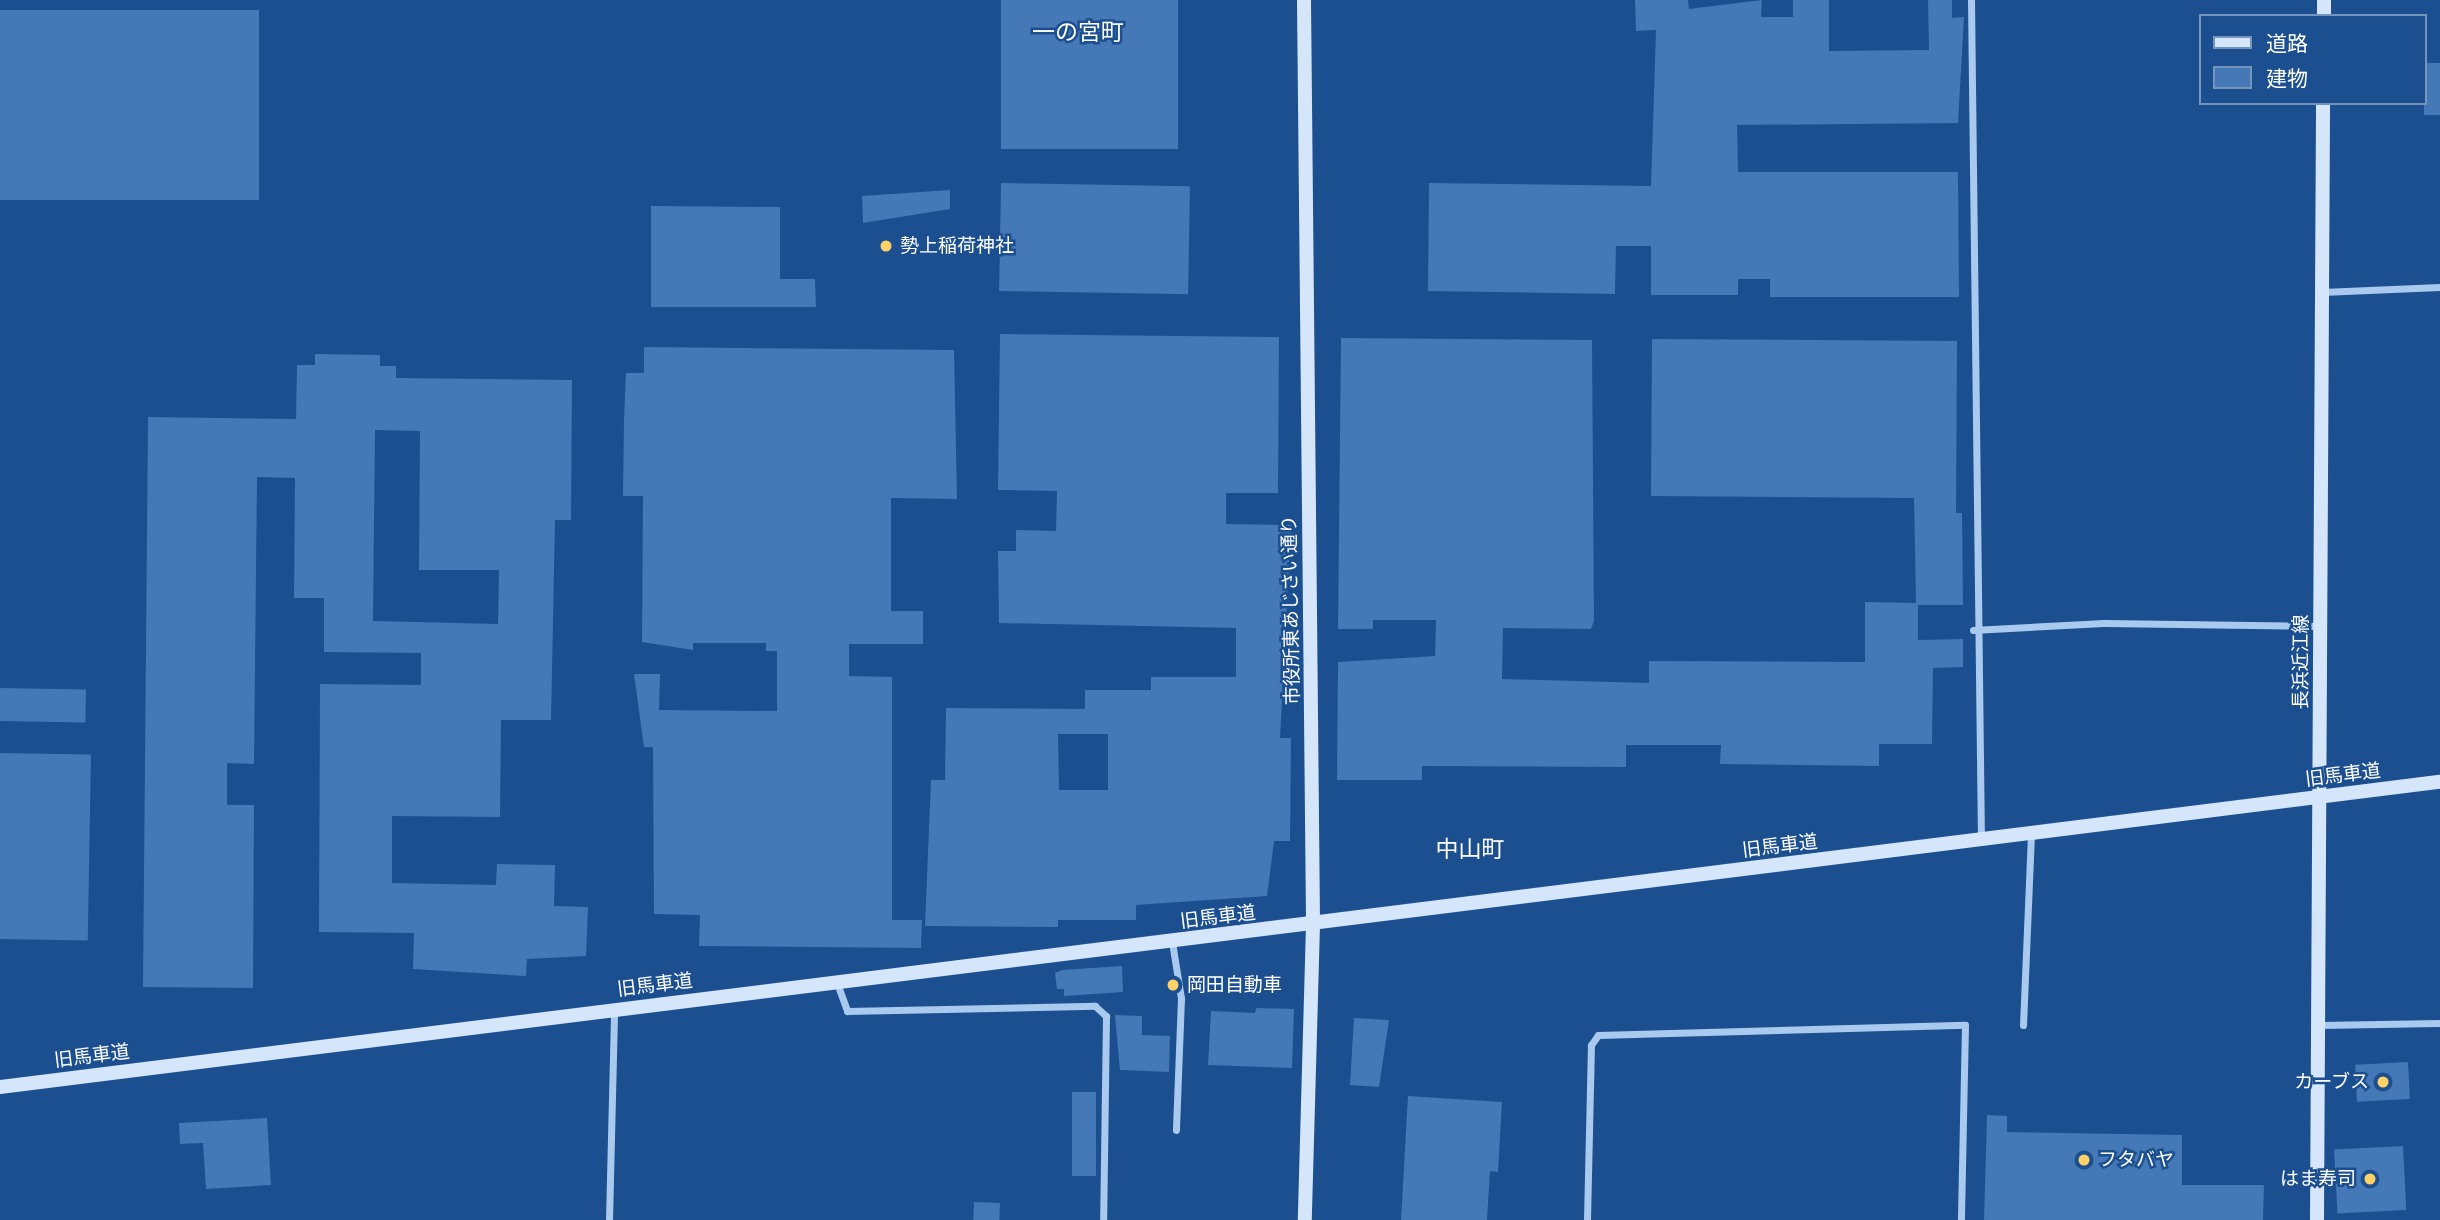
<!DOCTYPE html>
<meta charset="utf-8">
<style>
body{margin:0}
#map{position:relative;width:2440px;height:1220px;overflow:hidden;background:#1b4f8f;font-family:"DM Sans","Noto Sans JP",sans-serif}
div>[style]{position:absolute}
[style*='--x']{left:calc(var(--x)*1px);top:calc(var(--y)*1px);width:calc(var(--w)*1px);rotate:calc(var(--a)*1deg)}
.building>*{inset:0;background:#4478b7;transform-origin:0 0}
.street>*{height:7px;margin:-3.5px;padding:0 3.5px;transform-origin:3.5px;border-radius:3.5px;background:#a9c9ee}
.secondary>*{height:14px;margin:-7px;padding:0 7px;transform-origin:7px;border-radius:7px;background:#d6e6fa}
.dots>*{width:19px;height:19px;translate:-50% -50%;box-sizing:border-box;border:4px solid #1b4f8f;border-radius:50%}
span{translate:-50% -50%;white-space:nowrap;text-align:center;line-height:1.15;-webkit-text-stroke:5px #1b4f8f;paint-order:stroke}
.poi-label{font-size:19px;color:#fff}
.left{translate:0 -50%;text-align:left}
.right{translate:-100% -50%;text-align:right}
.street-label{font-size:19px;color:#fff}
.quarter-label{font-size:23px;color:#fff}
.legend{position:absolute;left:2199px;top:14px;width:228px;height:91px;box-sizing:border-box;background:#1b4f8f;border:2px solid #7695bc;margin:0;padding:9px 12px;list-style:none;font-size:21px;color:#fff}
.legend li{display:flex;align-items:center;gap:14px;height:35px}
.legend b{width:35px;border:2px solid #7695bc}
</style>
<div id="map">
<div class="building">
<i style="left:1001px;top:0;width:177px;height:149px"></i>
<i style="clip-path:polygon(1635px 0,1688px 0,1689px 9px,1762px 0,1761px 17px,1793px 17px,1793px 0,1829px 0,1829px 51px,1929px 50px,1928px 0,1952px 0,1952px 18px,1964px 17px,1958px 123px,1737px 125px,1738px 172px,1958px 172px,1959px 297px,1770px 297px,1770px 279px,1738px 279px,1738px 295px,1651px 295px,1651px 246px,1616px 246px,1615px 294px,1428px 291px,1429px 183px,1651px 186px,1656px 30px,1636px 31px)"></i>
<i style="left:0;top:10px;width:259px;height:190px"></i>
<i style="left:2424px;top:63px;width:16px;height:52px"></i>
<i style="left:1001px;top:183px;width:189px;height:108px;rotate:1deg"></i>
<i style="clip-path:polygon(950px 190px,950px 209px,863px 223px,862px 196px)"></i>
<i style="clip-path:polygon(651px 206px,780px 207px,780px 279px,815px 279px,816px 307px,651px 307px)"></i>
<i style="clip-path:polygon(evenodd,1000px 334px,1279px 337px,1278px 493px,1226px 493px,1226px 524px,1291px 525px,1280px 738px,1291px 738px,1290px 841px,1274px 841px,1267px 896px,1136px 905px,1136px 920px,1058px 920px,1058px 927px,925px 926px,931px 780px,945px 780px,946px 708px,1085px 709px,1085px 690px,1151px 690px,1151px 677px,1236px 677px,1236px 628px,999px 623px,998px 551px,1016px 551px,1016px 530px,1056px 531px,1057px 491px,998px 490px,1000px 334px,1058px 734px,1108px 734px,1108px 790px,1059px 790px,1058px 734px)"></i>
<i style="clip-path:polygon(1341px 338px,1592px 340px,1594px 621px,1591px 629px,1503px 628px,1502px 679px,1649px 683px,1649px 661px,1865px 662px,1865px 602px,1916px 603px,1914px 498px,1651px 496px,1652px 339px,1957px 341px,1956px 513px,1962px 513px,1963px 605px,1918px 605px,1918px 640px,1963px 639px,1963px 667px,1933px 668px,1932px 744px,1879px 744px,1879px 766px,1720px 764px,1721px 745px,1626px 745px,1626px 767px,1422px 766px,1422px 780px,1337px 780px,1338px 662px,1435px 656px,1436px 620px,1373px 620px,1373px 629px,1338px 629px)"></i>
<i style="clip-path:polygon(644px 347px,954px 350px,957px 499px,891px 498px,891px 611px,923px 611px,923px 644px,849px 644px,849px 676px,892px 677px,892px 920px,922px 920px,921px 948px,699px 946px,700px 915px,654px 914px,653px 747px,644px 747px,634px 674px,660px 674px,659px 710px,777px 711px,777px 651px,766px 651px,766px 643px,693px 643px,693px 650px,642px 642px,643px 496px,623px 496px,624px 420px,626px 373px,644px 373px)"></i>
<i style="clip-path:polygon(evenodd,315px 354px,380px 355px,380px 366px,396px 366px,396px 378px,572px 380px,571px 520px,555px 520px,551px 720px,501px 720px,500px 817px,392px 816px,392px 883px,496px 885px,497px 864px,555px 865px,554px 906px,588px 907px,586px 956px,527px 959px,526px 976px,413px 969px,414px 933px,319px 932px,320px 684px,421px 685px,421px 653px,324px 652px,324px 598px,294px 598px,295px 478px,257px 477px,254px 764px,227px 763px,227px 805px,254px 805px,253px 988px,143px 987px,148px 417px,296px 419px,297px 365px,315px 365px,315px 354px,375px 430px,420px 431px,419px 570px,499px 570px,498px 624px,373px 621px,375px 430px)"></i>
<i style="left:0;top:688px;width:86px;height:33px;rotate:1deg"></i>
<i style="left:0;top:753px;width:91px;height:186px;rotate:1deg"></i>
<i style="clip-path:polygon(1122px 966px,1123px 992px,1064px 996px,1064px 989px,1057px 989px,1055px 973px,1062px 970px)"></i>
<i style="clip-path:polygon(1256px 1008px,1294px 1009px,1292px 1068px,1208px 1065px,1211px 1011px,1255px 1013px)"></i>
<i style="clip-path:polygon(1115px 1015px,1142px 1016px,1142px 1035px,1170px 1036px,1169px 1072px,1120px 1070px)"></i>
<i style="clip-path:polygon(1354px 1018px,1389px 1020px,1379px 1087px,1350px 1085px)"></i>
<i style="left:2408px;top:1062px;width:37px;height:53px;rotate:87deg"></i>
<i style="left:1072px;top:1092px;width:24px;height:84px"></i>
<i style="clip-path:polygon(1408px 1096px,1502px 1102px,1498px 1172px,1490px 1171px,1487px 1220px,1401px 1220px)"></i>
<i style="clip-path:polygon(1987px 1115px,2007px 1116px,2007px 1132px,2182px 1135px,2182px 1185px,2264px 1185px,2263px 1220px,1984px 1220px)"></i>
<i style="clip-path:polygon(267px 1118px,271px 1185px,206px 1189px,203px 1143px,180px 1144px,179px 1123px)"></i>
<i style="left:2403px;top:1146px;width:64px;height:69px;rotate:87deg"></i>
<i style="left:974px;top:1202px;width:26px;height:18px;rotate:2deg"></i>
</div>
<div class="street">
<i style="--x:1971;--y:0;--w:839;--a:89.32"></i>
<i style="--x:2322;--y:292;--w:118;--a:-2.4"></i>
<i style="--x:1973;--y:630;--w:131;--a:-3.1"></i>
<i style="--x:2104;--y:623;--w:217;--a:0.8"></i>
<i style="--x:1172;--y:942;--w:57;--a:80.9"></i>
<i style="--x:1181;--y:998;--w:132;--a:92.2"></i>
<i style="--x:837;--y:983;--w:30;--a:70"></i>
<i style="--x:847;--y:1011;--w:248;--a:-1.2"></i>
<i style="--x:1095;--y:1006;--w:15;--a:42"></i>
<i style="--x:1106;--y:1016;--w:204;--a:90.8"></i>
<i style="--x:2023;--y:1025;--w:190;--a:-87.6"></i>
<i style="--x:2319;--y:1025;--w:121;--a:-0.9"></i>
<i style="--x:609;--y:1220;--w:209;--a:-88.6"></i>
<i style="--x:1587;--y:1220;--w:175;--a:-88.7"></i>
<i style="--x:1591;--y:1045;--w:12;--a:-55"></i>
<i style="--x:1598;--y:1035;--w:367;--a:-1.6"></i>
<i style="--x:1965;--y:1025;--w:195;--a:91.2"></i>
</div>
<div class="secondary">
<i style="--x:1304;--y:0;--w:925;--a:89.44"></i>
<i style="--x:1313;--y:925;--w:295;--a:91.6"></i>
<i style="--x:2324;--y:16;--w:16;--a:-90"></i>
<i style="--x:0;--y:1087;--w:2459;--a:-7.13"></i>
<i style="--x:2317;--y:1220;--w:1117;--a:-89.69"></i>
</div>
<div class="dots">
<i style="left:886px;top:246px;background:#ffd166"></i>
<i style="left:1173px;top:985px;background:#ffd166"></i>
<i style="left:2383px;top:1082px;background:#ffd166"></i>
<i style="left:2084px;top:1160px;background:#ffd166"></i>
<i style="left:2370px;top:1179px;background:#ffd166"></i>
</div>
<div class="poi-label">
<span class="left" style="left:900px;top:246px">勢上稲荷神社</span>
<span class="left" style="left:1187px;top:985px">岡田自動車</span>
<span class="right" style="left:2369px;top:1082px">カーブス</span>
<span class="left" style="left:2098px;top:1160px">フタバヤ</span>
<span class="right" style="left:2356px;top:1179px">はま寿司</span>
</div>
<div class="street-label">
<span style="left:1291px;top:610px;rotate:-91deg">市役所東あじさい通り</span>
<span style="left:2301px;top:662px;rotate:-90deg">長浜近江線</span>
<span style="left:2343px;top:775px;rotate:-7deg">旧馬車道</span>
<span style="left:1780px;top:846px;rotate:-7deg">旧馬車道</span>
<span style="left:1218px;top:917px;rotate:-7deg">旧馬車道</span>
<span style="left:655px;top:985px;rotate:-7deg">旧馬車道</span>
<span style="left:92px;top:1056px;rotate:-7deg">旧馬車道</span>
</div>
<div class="quarter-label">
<span style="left:1078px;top:32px">一の宮町</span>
<span style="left:1470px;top:849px">中山町</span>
</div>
<ul class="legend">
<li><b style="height:9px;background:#d6e6fa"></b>道路</li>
<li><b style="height:19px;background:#4478b7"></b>建物</li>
</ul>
</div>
